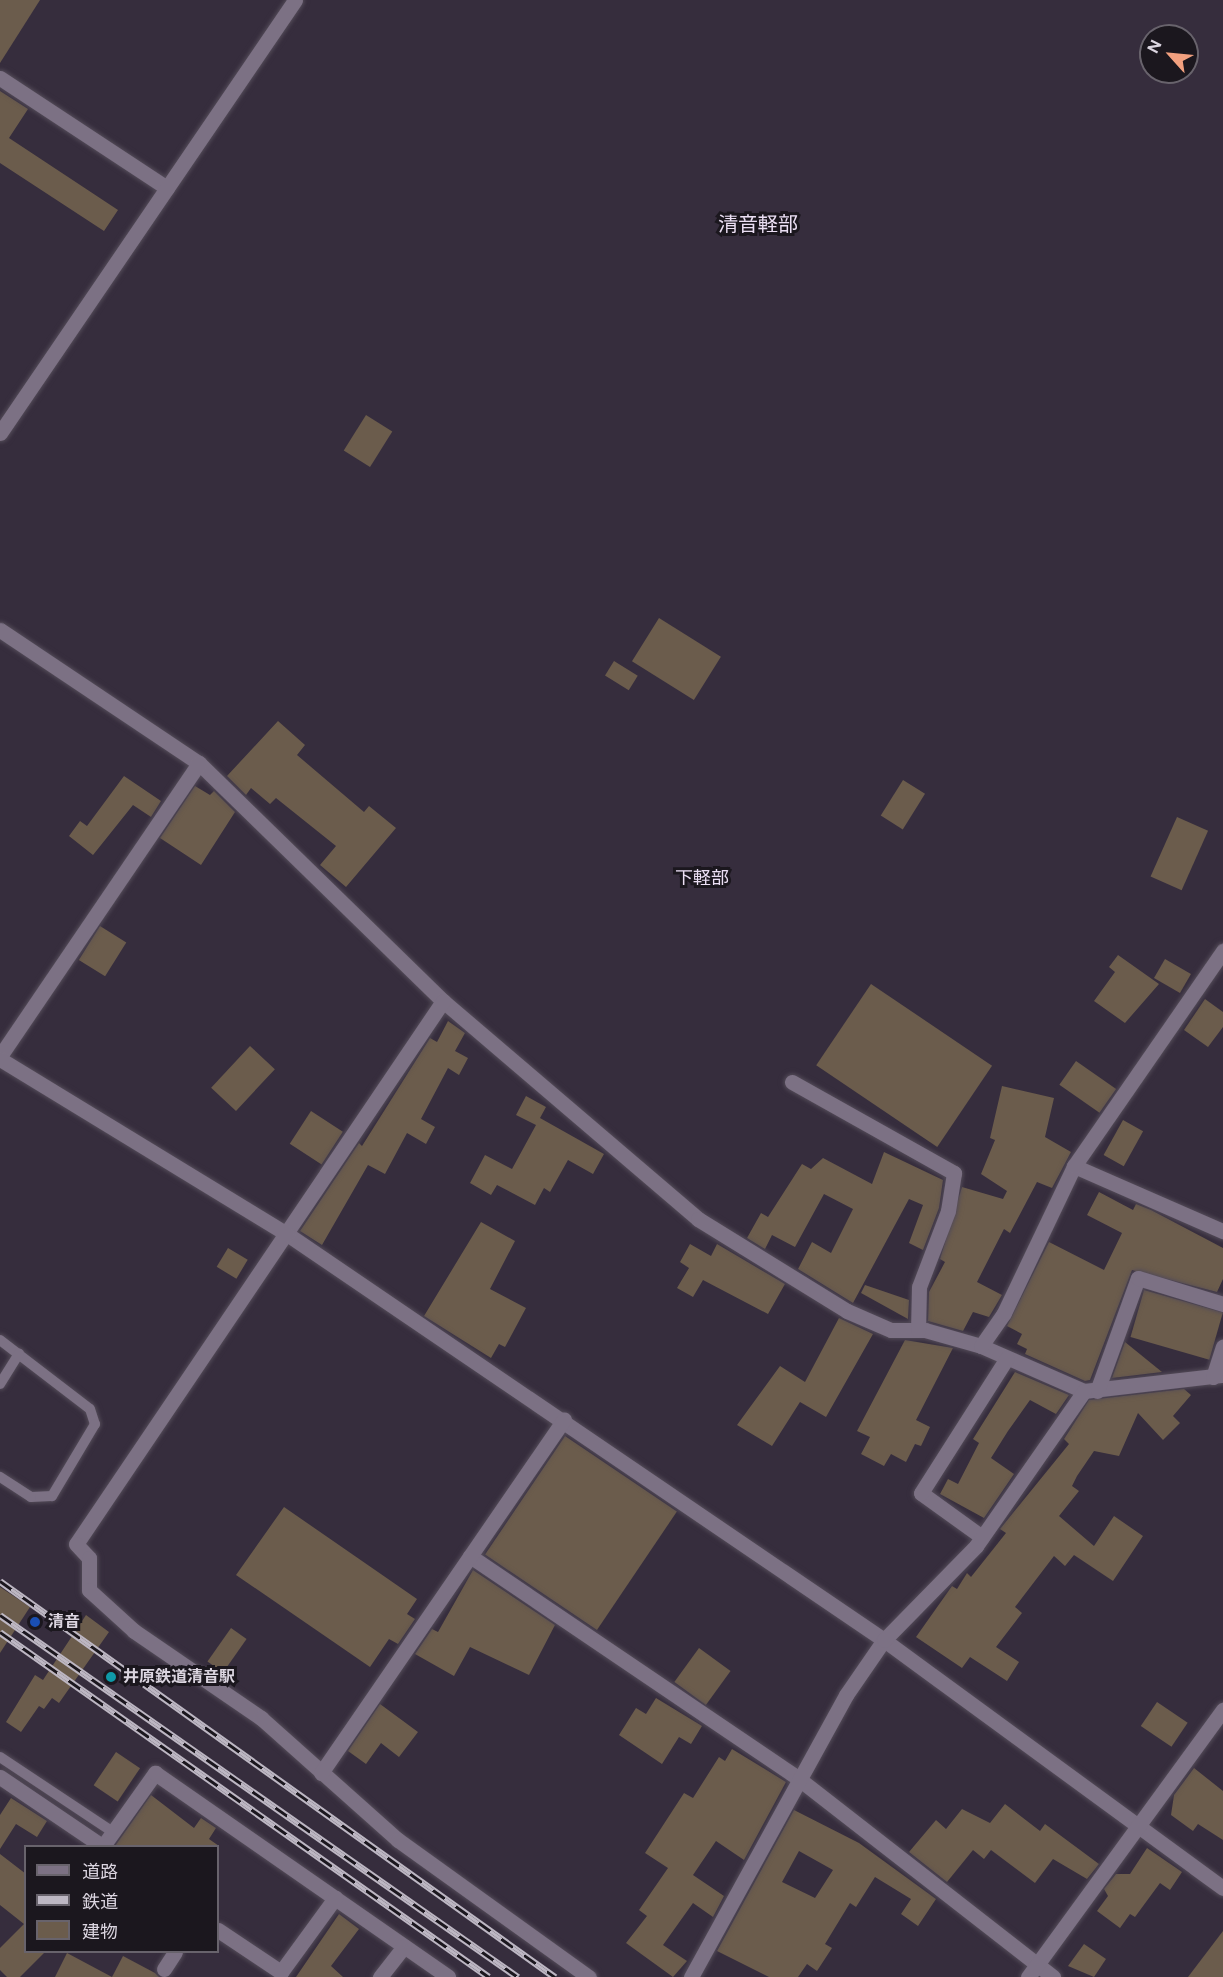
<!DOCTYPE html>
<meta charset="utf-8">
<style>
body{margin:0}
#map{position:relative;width:1223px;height:1977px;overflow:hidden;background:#362d3d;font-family:Figtree,"Noto Sans JP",sans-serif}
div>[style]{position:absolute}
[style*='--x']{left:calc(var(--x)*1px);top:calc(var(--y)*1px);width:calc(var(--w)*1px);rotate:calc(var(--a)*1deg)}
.building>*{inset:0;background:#6b5c4c;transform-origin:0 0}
.roads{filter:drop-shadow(0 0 2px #534b58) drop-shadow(0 0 2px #534b58)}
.lane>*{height:10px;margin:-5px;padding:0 5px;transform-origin:5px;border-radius:5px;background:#7c7184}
.street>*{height:15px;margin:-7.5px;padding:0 7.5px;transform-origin:7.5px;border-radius:7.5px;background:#7c7184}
.secondary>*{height:15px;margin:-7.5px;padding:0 7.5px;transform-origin:7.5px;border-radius:7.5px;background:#7c7184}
.rail>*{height:7px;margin-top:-3.5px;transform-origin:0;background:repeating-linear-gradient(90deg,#1b171e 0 14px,#bdb7c3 0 28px);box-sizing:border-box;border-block:2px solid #bdb7c3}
.dots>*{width:16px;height:16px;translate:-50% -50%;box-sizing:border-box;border:3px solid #1b171e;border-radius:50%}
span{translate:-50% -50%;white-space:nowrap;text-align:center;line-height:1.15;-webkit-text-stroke:6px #1b171e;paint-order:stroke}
.poi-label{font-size:16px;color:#dbd5e0;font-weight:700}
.left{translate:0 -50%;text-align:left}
.neighbourhood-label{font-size:18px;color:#ebdff4}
.quarter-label{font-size:20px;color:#ebdff4}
.legend{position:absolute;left:24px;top:1845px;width:195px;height:108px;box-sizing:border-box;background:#1b171e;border:2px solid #68636c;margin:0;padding:8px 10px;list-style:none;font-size:18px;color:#dbd5e0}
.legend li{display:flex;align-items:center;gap:12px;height:30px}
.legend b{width:30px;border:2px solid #68636c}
.north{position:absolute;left:1139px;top:24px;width:60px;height:60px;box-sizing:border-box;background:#1b171e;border:2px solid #68636c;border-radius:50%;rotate:297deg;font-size:16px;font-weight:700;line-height:24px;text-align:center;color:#dbd5e0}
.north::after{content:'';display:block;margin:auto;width:21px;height:27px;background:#f2a07f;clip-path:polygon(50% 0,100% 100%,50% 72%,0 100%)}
</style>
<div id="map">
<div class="building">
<i style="clip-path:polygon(0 0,40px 0,0 63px)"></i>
<i style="clip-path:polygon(0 91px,28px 109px,9px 138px,118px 210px,104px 231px,0 163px)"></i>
<i style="left:366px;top:415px;width:31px;height:42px;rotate:32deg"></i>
<i style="left:659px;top:618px;width:73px;height:51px;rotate:32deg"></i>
<i style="left:614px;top:661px;width:28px;height:17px;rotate:32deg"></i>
<i style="clip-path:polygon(278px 721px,305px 745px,297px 755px,364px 812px,369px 806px,396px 828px,346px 887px,320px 865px,336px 846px,276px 798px,270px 804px,251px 788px,246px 795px,227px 776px)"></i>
<i style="clip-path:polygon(124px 776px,161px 801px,151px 817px,133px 805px,93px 855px,69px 836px,80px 821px,87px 826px)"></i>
<i style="left:903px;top:780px;width:26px;height:42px;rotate:32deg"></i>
<i style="clip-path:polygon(195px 786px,210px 795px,214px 791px,235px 812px,201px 865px,160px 838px)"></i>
<i style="left:1177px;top:817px;width:34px;height:65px;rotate:24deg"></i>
<i style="left:100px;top:926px;width:31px;height:40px;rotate:32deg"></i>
<i style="clip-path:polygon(1118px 955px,1159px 984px,1125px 1023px,1094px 1001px,1115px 972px,1109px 967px)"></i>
<i style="left:1165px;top:959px;width:30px;height:22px;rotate:30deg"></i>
<i style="left:871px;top:984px;width:146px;height:98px;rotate:34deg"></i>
<i style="clip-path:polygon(1205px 999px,1223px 1012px,1223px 1027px,1208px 1047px,1184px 1030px)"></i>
<i style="clip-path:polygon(448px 1021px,465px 1033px,455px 1051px,468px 1058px,459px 1075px,448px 1068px,421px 1119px,435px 1127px,426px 1144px,407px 1133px,385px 1174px,368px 1165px,322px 1245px,300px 1231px,359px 1143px,362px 1146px,430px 1038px,437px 1042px)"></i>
<i style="left:250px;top:1046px;width:34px;height:57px;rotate:43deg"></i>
<i style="left:1076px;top:1061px;width:49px;height:29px;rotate:35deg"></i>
<i style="clip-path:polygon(1002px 1086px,1054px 1098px,1045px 1137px,1071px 1152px,1052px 1188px,1037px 1182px,1010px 1233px,1004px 1229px,977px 1282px,1002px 1295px,989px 1317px,973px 1312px,963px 1331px,928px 1321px,929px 1292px,945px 1262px,940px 1259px,962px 1187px,1003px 1199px,1007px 1191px,981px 1174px,995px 1140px,990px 1138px)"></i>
<i style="clip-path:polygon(526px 1096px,546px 1107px,540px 1118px,604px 1154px,593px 1174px,568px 1160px,550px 1192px,544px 1188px,535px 1205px,497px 1185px,491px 1195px,470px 1183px,485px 1155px,512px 1169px,536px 1125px,516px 1115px)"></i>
<i style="left:311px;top:1111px;width:38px;height:39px;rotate:33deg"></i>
<i style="left:1123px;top:1120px;width:23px;height:40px;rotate:29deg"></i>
<i style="clip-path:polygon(884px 1152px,943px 1180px,939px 1208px,923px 1250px,909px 1243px,923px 1205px,909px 1199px,853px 1303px,798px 1269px,812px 1242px,831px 1253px,853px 1209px,824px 1194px,795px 1247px,772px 1235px,765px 1249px,747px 1238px,761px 1213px,768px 1217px,802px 1164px,811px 1169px,823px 1158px,872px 1184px)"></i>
<i style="clip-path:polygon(1099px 1192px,1133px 1210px,1136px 1204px,1151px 1210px,1223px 1248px,1223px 1279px,1217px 1292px,1132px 1270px,1090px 1380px,1085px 1381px,1025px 1354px,1027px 1349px,1017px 1344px,1022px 1334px,1007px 1326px,1049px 1242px,1104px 1270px,1122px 1233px,1087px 1215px)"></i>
<i style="clip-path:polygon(481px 1222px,515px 1241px,490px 1289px,526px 1308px,505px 1347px,499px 1344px,491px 1358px,424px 1316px)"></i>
<i style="clip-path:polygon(690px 1244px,711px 1256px,717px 1244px,785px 1284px,768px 1314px,703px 1280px,693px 1297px,677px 1288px,689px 1268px,680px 1262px)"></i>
<i style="left:228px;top:1248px;width:23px;height:22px;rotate:31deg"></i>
<i style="clip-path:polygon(865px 1285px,909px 1300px,908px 1319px,861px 1293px)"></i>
<i style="left:1144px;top:1290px;width:82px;height:49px;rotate:16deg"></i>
<i style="clip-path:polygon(839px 1318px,873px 1334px,826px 1417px,800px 1402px,772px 1446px,737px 1425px,780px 1366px,805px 1382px)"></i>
<i style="clip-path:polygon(905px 1340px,953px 1348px,916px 1420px,930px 1427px,921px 1446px,915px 1444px,906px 1462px,891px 1454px,884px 1466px,861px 1454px,870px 1437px,857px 1431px)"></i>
<i style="clip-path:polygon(1125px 1342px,1162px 1372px,1112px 1378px)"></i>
<i style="clip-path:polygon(1015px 1372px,1069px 1395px,1056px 1414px,1030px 1400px,1008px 1431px,991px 1458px,1014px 1474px,984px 1518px,940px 1494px,948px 1479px,958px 1484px,979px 1443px,973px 1439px)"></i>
<i style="clip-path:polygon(1184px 1389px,1191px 1395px,1173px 1416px,1180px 1423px,1163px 1440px,1138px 1413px,1119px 1456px,1094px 1451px,1077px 1476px,1072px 1486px,1079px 1491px,1059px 1516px,1094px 1546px,1114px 1516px,1143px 1536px,1113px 1581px,1074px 1555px,1065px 1566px,1054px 1556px,1015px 1607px,1022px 1613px,996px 1647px,1019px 1662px,1007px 1681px,970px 1657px,962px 1668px,916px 1637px,952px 1586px,957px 1589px,967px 1573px,971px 1577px,1006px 1533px,1000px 1529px,1069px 1444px,1064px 1439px,1089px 1400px)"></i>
<i style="left:565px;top:1436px;width:135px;height:143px;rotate:34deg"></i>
<i style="clip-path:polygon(284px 1507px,417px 1599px,407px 1614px,415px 1619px,398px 1644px,389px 1639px,370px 1667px,236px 1575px)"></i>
<i style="clip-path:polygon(473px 1570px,555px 1625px,529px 1675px,470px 1647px,454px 1676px,415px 1654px,432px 1629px,438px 1632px)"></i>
<i style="clip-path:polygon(0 1587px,30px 1607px,0 1653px)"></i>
<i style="clip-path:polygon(86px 1615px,109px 1632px,59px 1703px,52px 1698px,44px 1709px,39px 1706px,21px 1732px,6px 1722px,35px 1675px,43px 1680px)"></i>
<i style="left:231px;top:1628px;width:19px;height:41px;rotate:35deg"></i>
<i style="left:699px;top:1648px;width:39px;height:42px;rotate:36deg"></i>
<i style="clip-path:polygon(656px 1698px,702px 1726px,691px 1744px,679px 1737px,662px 1764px,619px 1735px,636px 1708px,646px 1714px)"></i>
<i style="left:1157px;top:1702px;width:37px;height:29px;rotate:34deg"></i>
<i style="clip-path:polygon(380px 1704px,418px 1732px,399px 1757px,381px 1743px,366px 1764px,348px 1751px)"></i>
<i style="clip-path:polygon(732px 1749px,786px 1782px,744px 1860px,716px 1841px,693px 1875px,724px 1896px,713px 1917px,693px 1903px,663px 1945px,687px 1961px,673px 1977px,626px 1943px,647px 1916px,639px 1910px,668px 1868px,645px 1853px,684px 1793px,693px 1798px,719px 1757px,725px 1761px)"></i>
<i style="left:116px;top:1752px;width:29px;height:40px;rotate:34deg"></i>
<i style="clip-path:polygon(1194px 1768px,1223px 1791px,1223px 1840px,1198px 1824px,1193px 1831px,1171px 1815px,1174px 1795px)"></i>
<i style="clip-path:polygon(151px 1795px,194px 1828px,201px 1818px,216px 1828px,209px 1839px,219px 1846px,115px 1846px)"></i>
<i style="clip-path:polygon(11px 1798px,47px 1821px,37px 1837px,16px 1824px,0 1849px,0 1815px)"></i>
<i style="clip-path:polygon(1005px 1804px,1040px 1831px,1045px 1824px,1099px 1864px,1087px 1879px,1053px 1859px,1035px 1883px,991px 1850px,984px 1859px,973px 1850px,947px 1882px,909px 1852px,936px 1820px,946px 1829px,962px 1809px,990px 1823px)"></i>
<i style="clip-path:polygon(evenodd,794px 1810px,859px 1843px,936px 1899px,918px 1926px,901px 1914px,911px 1899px,875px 1877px,856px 1907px,850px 1903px,825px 1944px,832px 1948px,817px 1971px,807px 1964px,798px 1977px,769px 1977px,717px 1951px,794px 1810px,799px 1851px,833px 1870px,815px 1898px,782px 1882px,799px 1851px)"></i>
<i style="clip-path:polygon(1147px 1848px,1182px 1872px,1170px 1890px,1160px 1883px,1135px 1917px,1130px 1914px,1120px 1928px,1097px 1911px,1108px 1896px,1104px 1889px,1116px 1874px,1130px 1874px)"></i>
<i style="clip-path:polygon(0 1854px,26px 1874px,26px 1952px,45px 1952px,20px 1977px,7px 1977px,0 1970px,0 1948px,24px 1924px,0 1905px)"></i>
<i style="clip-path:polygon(339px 1914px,359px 1929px,331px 1966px,343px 1977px,296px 1977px)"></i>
<i style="clip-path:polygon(1223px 1931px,1223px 1977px,1188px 1977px)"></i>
<i style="clip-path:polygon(1084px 1944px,1106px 1959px,1094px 1977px,1068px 1966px)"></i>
<i style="clip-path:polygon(67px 1953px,112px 1977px,55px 1977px)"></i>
<i style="clip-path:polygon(123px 1956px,155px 1973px,159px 1977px,112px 1977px)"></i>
</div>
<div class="roads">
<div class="lane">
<i style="--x:0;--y:1340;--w:113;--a:37.5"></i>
<i style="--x:90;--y:1409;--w:16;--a:72"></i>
<i style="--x:95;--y:1424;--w:84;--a:120.8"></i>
<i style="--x:52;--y:1496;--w:21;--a:177"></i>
<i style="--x:31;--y:1497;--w:37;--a:-147"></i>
<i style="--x:0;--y:1384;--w:36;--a:-58"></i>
<i style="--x:0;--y:1757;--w:136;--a:33.6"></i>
</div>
<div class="street">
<i style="--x:0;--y:78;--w:200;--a:33.4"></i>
<i style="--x:0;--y:630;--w:239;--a:33.8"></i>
<i style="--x:199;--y:763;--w:341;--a:44.3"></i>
<i style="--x:443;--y:1001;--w:335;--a:40.5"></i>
<i style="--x:698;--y:1219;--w:175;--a:31.7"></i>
<i style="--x:847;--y:1311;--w:48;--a:23.4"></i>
<i style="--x:891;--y:1330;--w:34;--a:0"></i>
<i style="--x:925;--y:1330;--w:58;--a:15.9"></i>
<i style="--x:981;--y:1346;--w:112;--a:23.6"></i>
<i style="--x:1084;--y:1391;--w:140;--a:-6.6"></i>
<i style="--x:443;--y:1001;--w:655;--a:124.05"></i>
<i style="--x:76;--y:1544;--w:19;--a:47"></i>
<i style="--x:89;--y:1558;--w:32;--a:90"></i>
<i style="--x:89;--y:1590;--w:61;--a:42.3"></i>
<i style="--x:134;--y:1631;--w:154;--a:34.4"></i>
<i style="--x:261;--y:1718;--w:183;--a:41.7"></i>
<i style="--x:398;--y:1840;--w:235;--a:35.7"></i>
<i style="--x:0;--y:1056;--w:354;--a:-55.8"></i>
<i style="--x:792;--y:1082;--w:186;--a:29.3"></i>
<i style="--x:954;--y:1173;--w:38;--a:99"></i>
<i style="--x:948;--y:1211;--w:81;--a:110.9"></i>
<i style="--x:919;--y:1287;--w:43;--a:91.3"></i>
<i style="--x:1074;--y:1166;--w:163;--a:23.6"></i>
<i style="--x:287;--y:1234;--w:722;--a:34.22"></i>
<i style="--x:884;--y:1640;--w:420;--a:36.2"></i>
<i style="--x:981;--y:1346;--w:40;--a:-55.1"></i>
<i style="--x:1004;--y:1313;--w:163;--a:-64.5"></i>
<i style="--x:1074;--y:1166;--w:262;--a:-55.3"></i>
<i style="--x:1213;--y:1377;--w:32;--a:-72"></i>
<i style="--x:1097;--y:1391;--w:120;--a:-70.1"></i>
<i style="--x:1138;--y:1278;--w:89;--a:17"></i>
<i style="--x:982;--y:1537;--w:75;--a:-144.2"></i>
<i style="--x:921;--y:1493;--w:160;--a:-57.5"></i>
<i style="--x:470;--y:1556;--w:397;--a:34.1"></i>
<i style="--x:799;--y:1779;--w:322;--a:37.9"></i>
<i style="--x:321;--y:1773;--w:429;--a:-55.5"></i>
<i style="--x:0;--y:1777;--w:123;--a:34.1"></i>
<i style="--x:103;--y:1846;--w:90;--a:-54.5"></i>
<i style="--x:155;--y:1773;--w:357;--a:34.8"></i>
<i style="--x:218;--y:1930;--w:76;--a:33.7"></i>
<i style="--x:281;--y:1972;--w:92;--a:-53.9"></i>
<i style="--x:164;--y:1969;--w:20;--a:-57"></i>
<i style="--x:380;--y:1977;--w:39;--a:-52"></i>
<i style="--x:691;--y:1977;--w:322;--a:-61.2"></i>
<i style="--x:846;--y:1695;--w:67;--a:-55.4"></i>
<i style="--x:884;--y:1640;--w:132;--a:-45.6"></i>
<i style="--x:976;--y:1546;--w:189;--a:-55.1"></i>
<i style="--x:1028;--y:1977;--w:331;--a:-53.9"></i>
</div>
<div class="secondary">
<i style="--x:0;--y:433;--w:524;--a:-55.73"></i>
<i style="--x:0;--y:1059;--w:336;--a:31.4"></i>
</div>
</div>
<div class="rail">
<i style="--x:0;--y:1581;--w:682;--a:35.51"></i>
<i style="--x:0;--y:1615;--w:632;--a:34.95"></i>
<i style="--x:0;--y:1632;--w:598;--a:35.2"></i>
</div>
<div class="dots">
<i style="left:35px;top:1622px;background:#1a4fb4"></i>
<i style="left:111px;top:1677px;background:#0f9aa8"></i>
</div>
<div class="poi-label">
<span class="left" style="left:48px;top:1622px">清音</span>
<span class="left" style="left:123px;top:1677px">井原鉄道清音駅</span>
</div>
<div class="neighbourhood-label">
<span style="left:702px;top:878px">下軽部</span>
</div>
<div class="quarter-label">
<span style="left:758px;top:224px">清音軽部</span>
</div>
<ul class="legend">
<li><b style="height:8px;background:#7c7184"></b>道路</li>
<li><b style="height:8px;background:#bdb7c3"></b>鉄道</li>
<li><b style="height:16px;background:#6b5c4c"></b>建物</li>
</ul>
<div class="north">N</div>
</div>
